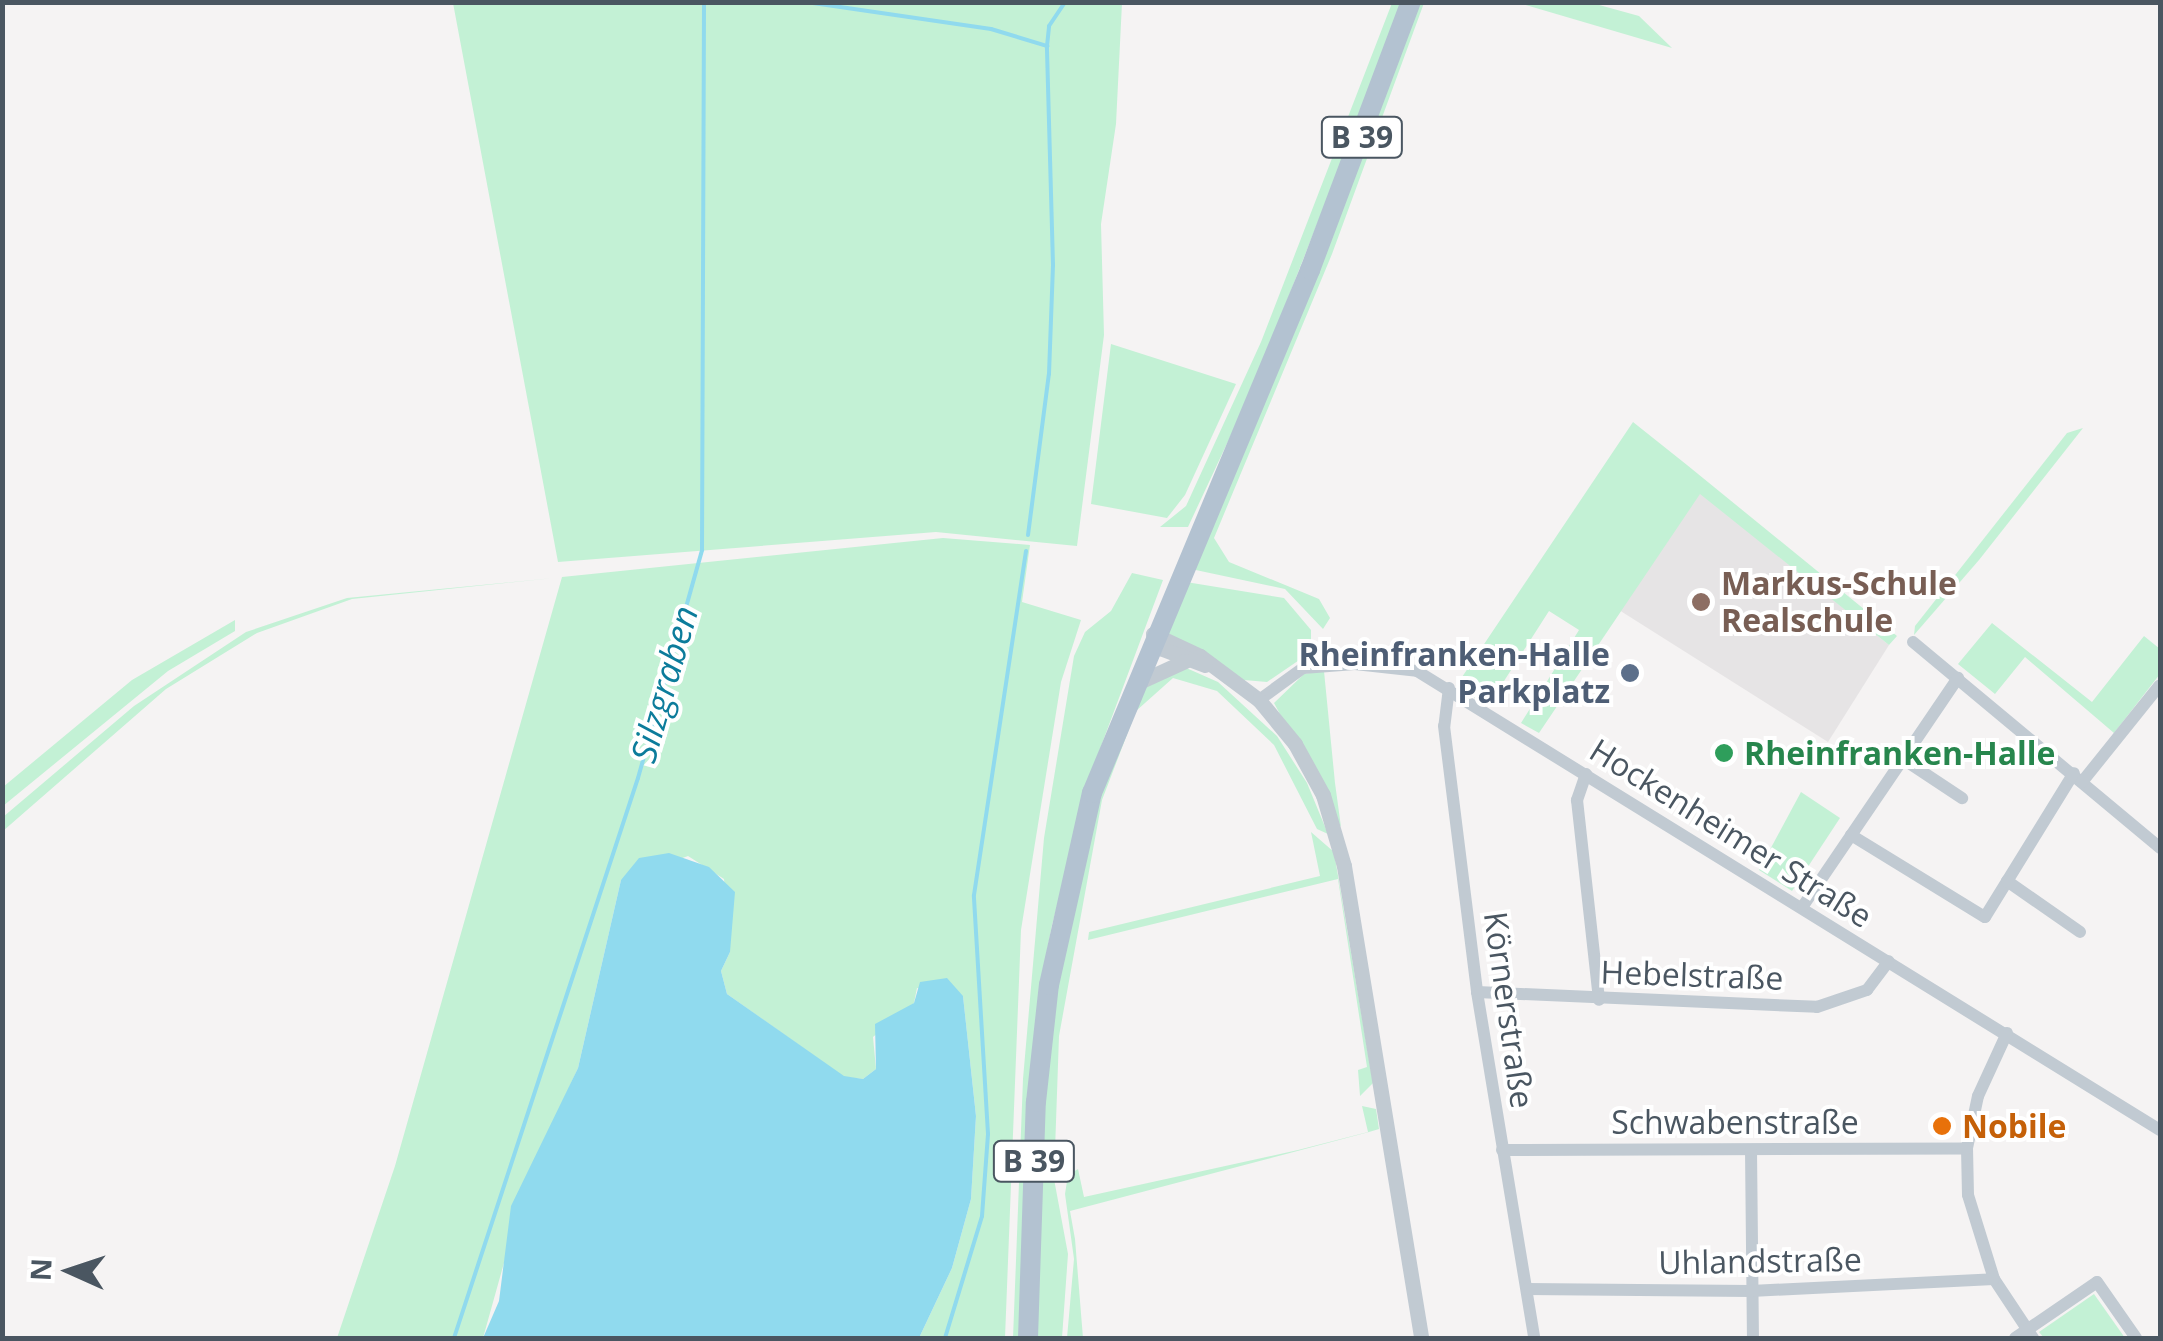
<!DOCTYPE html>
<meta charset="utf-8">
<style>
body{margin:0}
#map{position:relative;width:2163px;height:1341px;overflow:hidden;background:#f5f3f3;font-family:"Open Sans",sans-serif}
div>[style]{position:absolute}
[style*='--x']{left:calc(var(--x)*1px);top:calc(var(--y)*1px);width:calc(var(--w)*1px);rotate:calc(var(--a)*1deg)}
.education>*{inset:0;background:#e6e4e5}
.green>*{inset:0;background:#c3f1d5}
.water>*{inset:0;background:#90daee}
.stream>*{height:4px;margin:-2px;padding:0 2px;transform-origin:2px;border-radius:2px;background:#90daee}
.minor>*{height:12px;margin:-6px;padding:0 6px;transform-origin:6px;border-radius:6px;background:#c1cad2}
.tertiary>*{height:15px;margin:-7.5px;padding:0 7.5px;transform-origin:7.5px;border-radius:7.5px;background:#c1cad2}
.primary>*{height:20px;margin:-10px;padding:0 10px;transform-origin:10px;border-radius:10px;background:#b3c2d1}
.dots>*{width:28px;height:28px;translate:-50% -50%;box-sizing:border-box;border:5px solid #fff;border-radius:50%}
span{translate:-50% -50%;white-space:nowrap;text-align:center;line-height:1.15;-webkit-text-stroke:8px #fff;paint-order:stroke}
.shield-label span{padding:2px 8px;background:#fff;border:2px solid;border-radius:8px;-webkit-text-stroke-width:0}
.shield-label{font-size:30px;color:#4a5661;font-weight:700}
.education-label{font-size:32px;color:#785e54;font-weight:700}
.left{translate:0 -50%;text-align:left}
.service-label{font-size:32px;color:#4e5e75;font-weight:700}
.right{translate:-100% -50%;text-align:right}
.leisure-label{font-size:32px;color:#27864d;font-weight:700}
.street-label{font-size:32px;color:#4a5661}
.food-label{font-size:32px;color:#c56008;font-weight:700}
.water-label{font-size:35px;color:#0c7c9b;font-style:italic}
.frame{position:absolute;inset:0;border:5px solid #4a5661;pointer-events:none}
.north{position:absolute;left:20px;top:1221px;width:100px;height:100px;-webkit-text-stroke:8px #fff;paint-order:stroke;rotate:273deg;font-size:28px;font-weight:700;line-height:40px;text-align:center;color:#4a5661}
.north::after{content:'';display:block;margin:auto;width:35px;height:45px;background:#4a5661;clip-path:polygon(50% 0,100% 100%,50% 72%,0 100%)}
</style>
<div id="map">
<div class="education">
<i style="clip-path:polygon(1700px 493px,1889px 645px,1828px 742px,1619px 610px)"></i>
</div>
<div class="green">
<i style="clip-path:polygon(453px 3px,1122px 3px,1116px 124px,1101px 224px,1104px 335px,1077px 546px,936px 532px,558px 562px)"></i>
<i style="clip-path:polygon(1392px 3px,1404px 3px,1251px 392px,1188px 527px,1160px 527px,1186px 506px,1261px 342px)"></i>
<i style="clip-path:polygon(1415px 3px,1424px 3px,1332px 254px,1214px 538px,1229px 562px,1319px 599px,1330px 618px,1323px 629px,1285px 589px,1191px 569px)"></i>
<i style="clip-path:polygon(1519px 3px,1592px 3px,1639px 16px,1672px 48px)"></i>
<i style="clip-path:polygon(1111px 344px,1236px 384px,1185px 495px,1167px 518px,1091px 504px)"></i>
<i style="clip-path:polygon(1633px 422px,1687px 465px,1897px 636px,1889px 645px,1700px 494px,1539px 733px,1521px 723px,1579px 630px,1549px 611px,1488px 706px,1456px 686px)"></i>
<i style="clip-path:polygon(2083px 428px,1979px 560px,1914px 635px,1915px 626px,2067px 433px)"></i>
<i style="clip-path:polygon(943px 538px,1030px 545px,1022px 602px,1081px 620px,1061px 682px,1021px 930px,1005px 1338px,919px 1338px,952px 1268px,971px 1199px,976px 1116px,963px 996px,917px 988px,914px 1003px,873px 1037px,876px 1069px,863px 1079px,844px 1077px,727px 994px,721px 971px,730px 952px,724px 879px,688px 856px,621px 880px,578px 1068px,528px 1177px,483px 1338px,337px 1338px,395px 1166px,562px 577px)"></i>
<i style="clip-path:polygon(1132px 573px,1163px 580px,1094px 765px,1052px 925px,1040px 986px,1021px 1338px,1013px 1338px,1023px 1079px,1044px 838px,1074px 656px,1085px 632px,1111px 611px)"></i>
<i style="clip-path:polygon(554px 578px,352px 599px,257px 633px,166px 689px,3px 831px,3px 817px,134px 706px,246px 632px,347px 598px)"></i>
<i style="clip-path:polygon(1186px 582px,1284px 598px,1311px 630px,1311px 652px,1267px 682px,1244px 680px,1170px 636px,1166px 626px)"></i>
<i style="clip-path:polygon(235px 620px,235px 631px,168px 671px,3px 806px,3px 787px,132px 680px)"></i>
<i style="clip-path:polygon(1992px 623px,2092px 702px,2144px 636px,2160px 649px,2160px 674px,2114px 733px,2025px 657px,1995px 694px,1958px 664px)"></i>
<i style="clip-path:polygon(1184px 667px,1218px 682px,1277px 736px,1307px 783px,1328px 834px,1317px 829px,1274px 745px,1217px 691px,1173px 678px,1136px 711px,1102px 800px,1059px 1036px,1054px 1179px,1068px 1254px,1062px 1338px,1033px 1338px,1042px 1093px,1074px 884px,1123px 727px,1151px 680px)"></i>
<i style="clip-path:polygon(1324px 671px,1335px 783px,1341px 827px,1274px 703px,1304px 674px)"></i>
<i style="clip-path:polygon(1801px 792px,1840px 818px,1792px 891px,1759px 870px)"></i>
<i style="clip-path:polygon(1311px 832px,1334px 852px,1373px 1083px,1360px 1096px,1358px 1070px,1367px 1067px,1338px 879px,1088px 940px,1089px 932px,1320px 876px)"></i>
<i style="clip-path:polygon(1362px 1106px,1376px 1109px,1379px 1129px,1369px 1132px,1070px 1211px,1075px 1239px,1083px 1338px,1067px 1338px,1074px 1259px,1065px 1194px,1068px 1175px,1078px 1169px,1084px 1197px,1298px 1150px,1368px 1132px)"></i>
<i style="clip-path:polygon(2094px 1294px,2125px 1338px,2044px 1338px,2039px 1332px)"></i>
</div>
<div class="water">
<i style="clip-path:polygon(669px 853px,709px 867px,735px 892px,730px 952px,721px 971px,727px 994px,844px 1076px,863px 1079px,876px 1069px,875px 1024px,914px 1003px,920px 982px,947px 978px,963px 996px,976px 1116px,971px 1199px,952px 1268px,919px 1338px,483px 1338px,499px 1301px,511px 1206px,578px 1068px,621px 880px,639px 858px)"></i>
</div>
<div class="stream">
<i style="--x:806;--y:2;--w:187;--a:8.3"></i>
<i style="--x:991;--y:29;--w:59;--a:16.9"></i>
<i style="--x:1047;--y:46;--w:20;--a:-84"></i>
<i style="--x:1049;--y:26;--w:29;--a:-56"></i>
<i style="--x:1028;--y:535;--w:162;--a:-82.6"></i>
<i style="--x:1049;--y:374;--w:109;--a:-87.9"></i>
<i style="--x:1053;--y:265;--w:219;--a:-91.6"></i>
<i style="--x:454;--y:1338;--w:589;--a:-71.81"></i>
<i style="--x:638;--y:778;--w:237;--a:-74.3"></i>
<i style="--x:702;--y:550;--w:548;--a:-89.79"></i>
<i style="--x:945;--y:1338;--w:127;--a:-73.1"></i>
<i style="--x:982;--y:1216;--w:82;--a:-85.8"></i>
<i style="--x:988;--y:1134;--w:239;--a:-93.4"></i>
<i style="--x:974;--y:895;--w:348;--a:-81.4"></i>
</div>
<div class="minor">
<i style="--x:1913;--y:642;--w:322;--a:39.8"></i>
<i style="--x:1449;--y:688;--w:38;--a:97"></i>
<i style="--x:1444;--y:726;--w:268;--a:82.9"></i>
<i style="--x:1477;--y:992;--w:351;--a:80.6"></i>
<i style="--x:1259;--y:700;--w:54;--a:-36"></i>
<i style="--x:1303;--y:668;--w:52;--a:-4.4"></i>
<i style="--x:1355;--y:664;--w:62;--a:6.4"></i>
<i style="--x:1417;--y:671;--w:873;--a:31.71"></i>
<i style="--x:1903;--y:759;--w:71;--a:33.5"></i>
<i style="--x:1586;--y:774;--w:28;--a:109"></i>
<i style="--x:1577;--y:800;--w:201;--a:83.7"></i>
<i style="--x:2082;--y:782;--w:124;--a:-51.2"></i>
<i style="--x:1851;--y:835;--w:157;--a:31.5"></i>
<i style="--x:1985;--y:917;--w:169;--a:-58.3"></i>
<i style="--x:2007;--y:881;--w:89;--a:34.9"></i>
<i style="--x:1803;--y:906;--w:276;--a:-55.8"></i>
<i style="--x:1477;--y:992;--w:340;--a:2.5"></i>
<i style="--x:1817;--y:1007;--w:53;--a:-18.8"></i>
<i style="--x:1867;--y:990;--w:36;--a:-53"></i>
<i style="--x:2007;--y:1033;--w:69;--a:114.7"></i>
<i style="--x:1978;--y:1096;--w:53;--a:101.9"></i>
<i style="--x:1967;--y:1148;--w:47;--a:88.8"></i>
<i style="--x:1968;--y:1195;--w:88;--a:72.8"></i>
<i style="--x:1994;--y:1279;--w:71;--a:56.5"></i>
<i style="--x:1502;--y:1150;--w:465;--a:-0.2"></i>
<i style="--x:1751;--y:1150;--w:188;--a:89.4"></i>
<i style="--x:1527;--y:1289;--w:224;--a:0.5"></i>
<i style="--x:1751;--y:1291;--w:243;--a:-2.8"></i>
<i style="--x:2015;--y:1338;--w:99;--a:-34.3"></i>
<i style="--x:2097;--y:1282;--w:68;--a:55.1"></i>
</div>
<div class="tertiary">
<i style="--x:1153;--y:634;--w:52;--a:25.1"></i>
<i style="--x:1200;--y:656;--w:74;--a:36.7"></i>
<i style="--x:1259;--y:700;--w:57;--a:50.7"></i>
<i style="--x:1295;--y:744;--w:58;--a:61.2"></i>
<i style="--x:1323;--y:795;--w:74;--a:73.5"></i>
<i style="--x:1344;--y:866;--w:478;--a:80.7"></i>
<i style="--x:1153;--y:634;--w:16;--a:63"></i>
<i style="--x:1160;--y:648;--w:48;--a:20.7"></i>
<i style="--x:1137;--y:683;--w:53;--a:-24.6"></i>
</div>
<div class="primary">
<i style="--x:1028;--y:1338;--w:236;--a:-88.1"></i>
<i style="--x:1036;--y:1102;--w:118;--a:-83.7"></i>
<i style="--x:1049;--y:985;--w:197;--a:-77.4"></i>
<i style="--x:1092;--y:793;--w:567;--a:-67.37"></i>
<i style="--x:1310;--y:270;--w:286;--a:-69.4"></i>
</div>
<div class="dots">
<i style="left:1701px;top:602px;background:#8d6e63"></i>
<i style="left:1630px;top:673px;background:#5c6f8a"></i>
<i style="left:1724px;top:753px;background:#2e9e5b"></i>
<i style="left:1942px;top:1126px;background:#e8710a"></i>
</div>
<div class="shield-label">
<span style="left:1362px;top:137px">B 39</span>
<span style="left:1034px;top:1161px">B 39</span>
</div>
<div class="education-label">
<span class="left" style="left:1721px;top:602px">Markus-Schule<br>Realschule</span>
</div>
<div class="service-label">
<span class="right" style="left:1610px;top:673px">Rheinfranken-Halle<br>Parkplatz</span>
</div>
<div class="leisure-label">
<span class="left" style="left:1744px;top:753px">Rheinfranken-Halle</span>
</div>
<div class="street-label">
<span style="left:1731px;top:833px;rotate:32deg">Hockenheimer Straße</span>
<span style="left:1692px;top:975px;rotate:2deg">Hebelstraße</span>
<span style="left:1509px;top:1010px;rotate:82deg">Körnerstraße</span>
<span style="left:1735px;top:1122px">Schwabenstraße</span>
<span style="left:1760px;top:1261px;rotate:-1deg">Uhlandstraße</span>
</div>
<div class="food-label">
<span class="left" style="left:1962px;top:1126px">Nobile</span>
</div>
<div class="water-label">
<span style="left:664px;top:684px;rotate:-74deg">Silzgraben</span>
</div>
<div class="frame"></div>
<div class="north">N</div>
</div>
